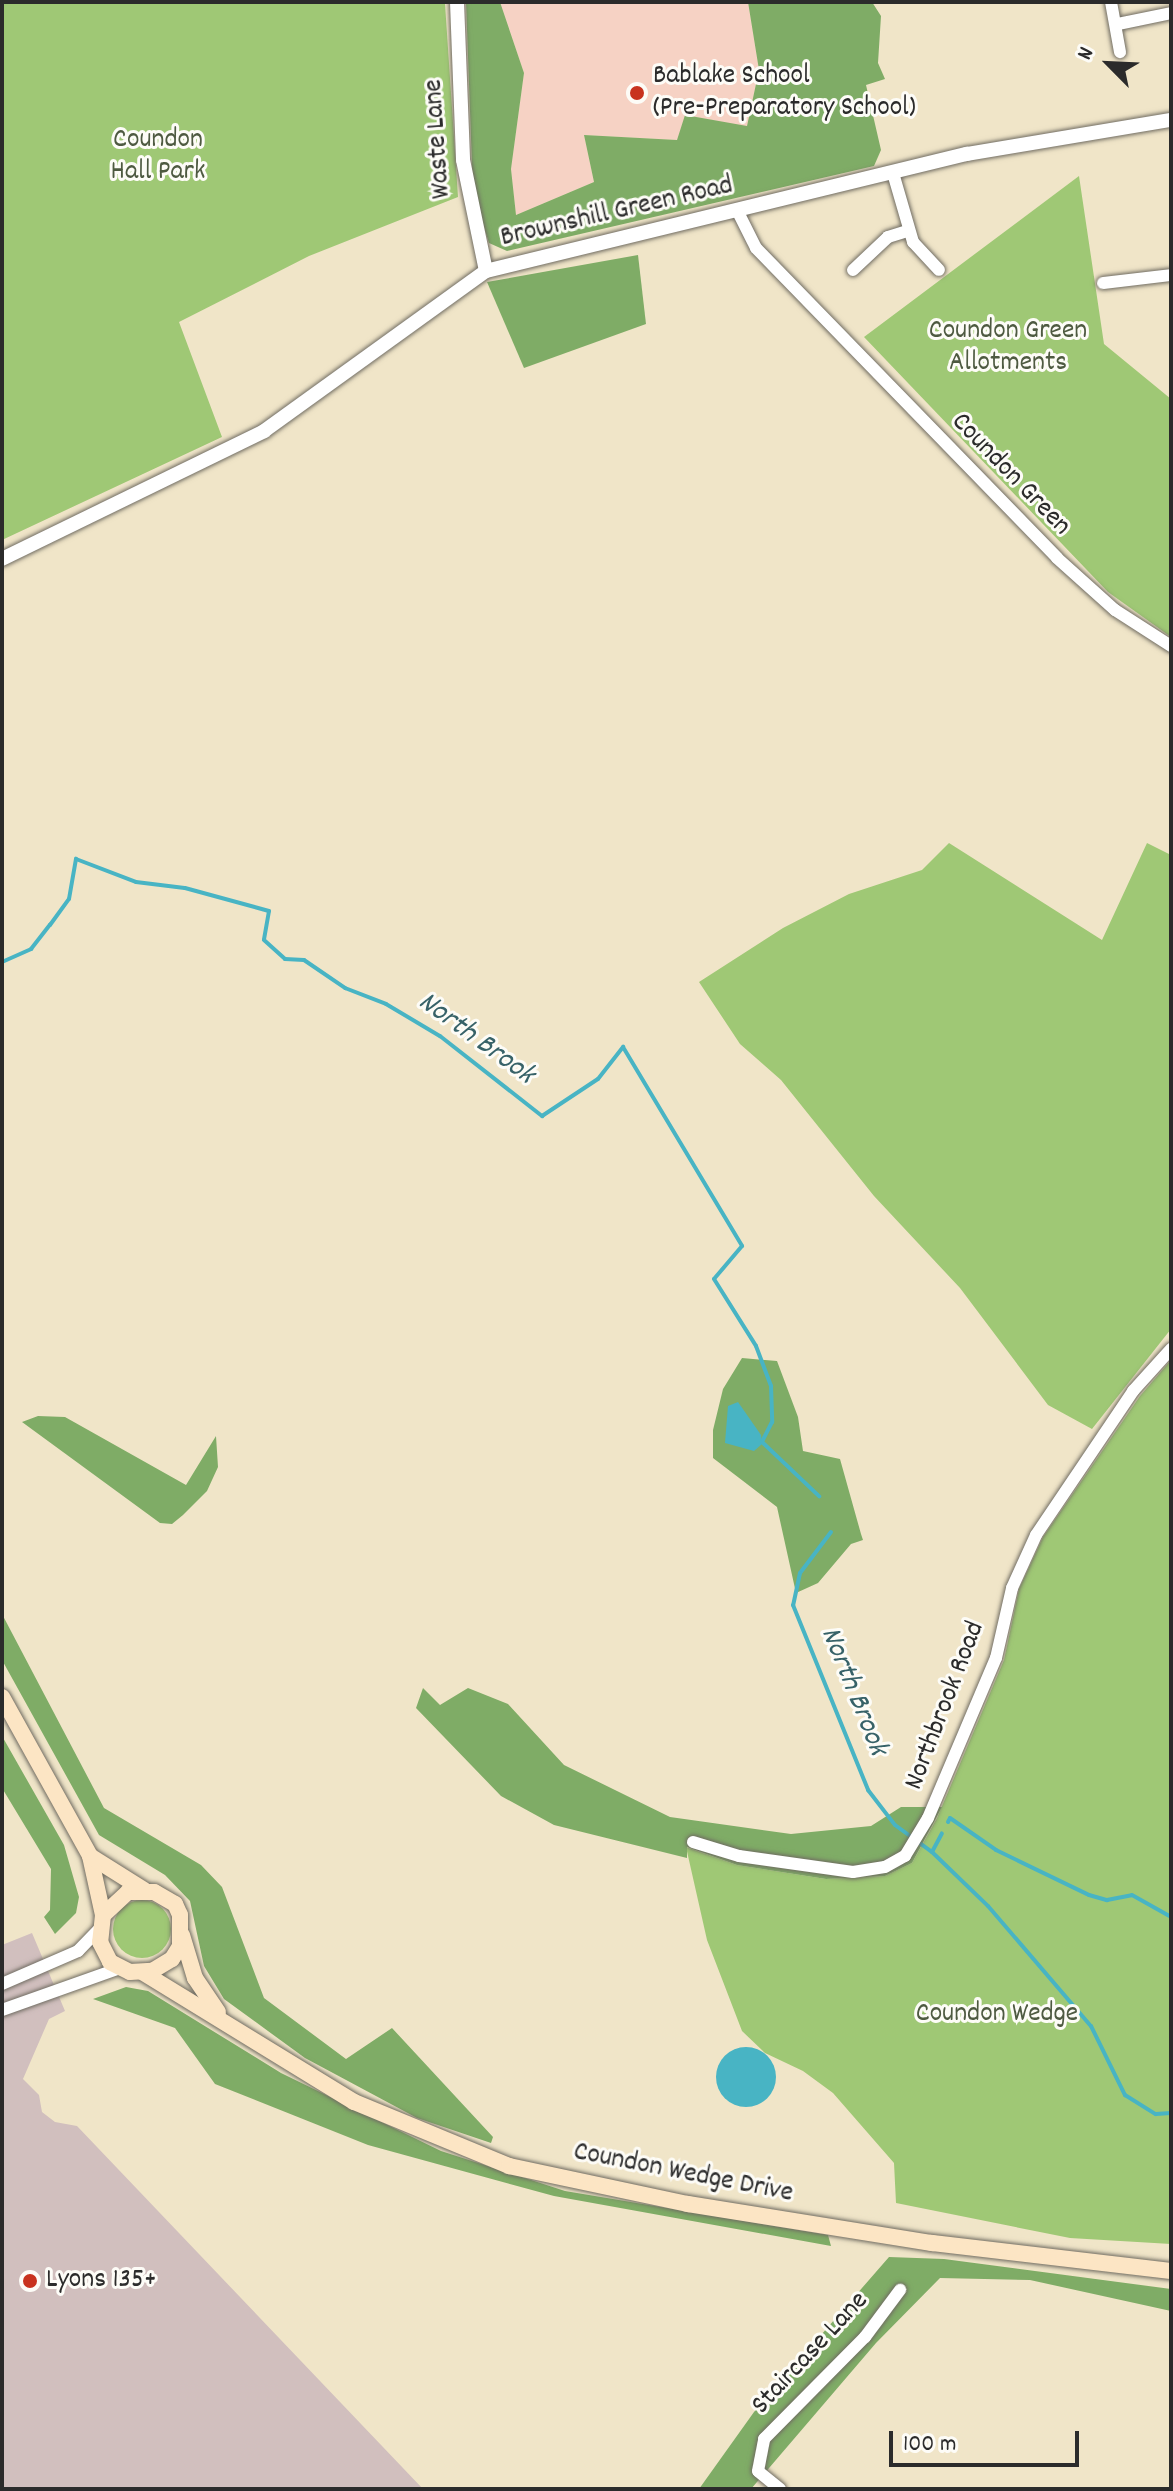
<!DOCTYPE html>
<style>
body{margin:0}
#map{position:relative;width:1173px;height:2491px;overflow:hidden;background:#f0e5c8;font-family:Dekko,sans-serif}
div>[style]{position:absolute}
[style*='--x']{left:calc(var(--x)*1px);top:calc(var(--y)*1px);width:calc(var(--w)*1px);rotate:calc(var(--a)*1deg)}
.built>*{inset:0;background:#f6d2c4}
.industrial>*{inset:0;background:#d1bfbe}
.green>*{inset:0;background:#9fc875}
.round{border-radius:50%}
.forest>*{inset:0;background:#7fac66}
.water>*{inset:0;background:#48b4c4}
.stream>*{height:4px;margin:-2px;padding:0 2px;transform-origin:2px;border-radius:2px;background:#48b4c4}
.roads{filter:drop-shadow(0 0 2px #706c62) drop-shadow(0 0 2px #706c62)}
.minor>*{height:12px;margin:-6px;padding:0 6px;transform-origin:6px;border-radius:6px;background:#fff}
.tertiary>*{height:14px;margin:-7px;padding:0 7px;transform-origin:7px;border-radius:7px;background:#fff}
.secondary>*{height:16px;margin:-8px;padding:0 8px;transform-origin:8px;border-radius:8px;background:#fce5c4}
.dots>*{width:22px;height:22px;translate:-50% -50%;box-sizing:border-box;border:4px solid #fdfcf7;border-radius:50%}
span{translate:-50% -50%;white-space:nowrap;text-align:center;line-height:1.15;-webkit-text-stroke:6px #fdfcf7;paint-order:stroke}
.poi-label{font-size:28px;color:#2b2b2b}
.left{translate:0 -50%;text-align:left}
.street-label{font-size:28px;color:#2b2b2b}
.park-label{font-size:28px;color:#4e5a41}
.water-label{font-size:30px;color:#376268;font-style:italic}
.frame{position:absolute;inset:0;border:4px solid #2b2b2b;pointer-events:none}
.north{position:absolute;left:1069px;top:24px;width:80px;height:80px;-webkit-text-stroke:6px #fdfcf7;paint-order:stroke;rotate:294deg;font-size:22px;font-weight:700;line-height:32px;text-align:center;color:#2b2b2b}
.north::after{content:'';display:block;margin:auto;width:28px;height:36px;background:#2b2b2b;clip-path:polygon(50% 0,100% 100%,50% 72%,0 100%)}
.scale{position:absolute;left:889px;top:2431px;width:190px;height:36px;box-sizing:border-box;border:4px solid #2b2b2b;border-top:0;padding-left:10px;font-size:24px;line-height:28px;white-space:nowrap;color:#2b2b2b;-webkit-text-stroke:6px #fdfcf7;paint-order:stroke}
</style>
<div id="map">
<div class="built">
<i style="clip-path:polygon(500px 2px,748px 2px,759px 70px,747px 127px,686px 115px,677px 140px,584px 135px,594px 182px,516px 215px,511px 169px,524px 73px)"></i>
</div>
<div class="industrial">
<i style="clip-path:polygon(32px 1933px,65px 2011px,49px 2019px,23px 2079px,39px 2095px,42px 2112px,55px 2122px,77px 2126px,423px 2489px,2px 2489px,2px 1945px)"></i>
</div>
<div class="green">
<i style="clip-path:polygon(2px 2px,445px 4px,458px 197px,309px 256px,179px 322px,222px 437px,2px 540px)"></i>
<i style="clip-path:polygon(1079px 176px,1104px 344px,1171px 399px,1171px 637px,1108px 592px,864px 337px)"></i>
<i style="clip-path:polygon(949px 843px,1102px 940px,1147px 843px,1171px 855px,1171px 1329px,1092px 1429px,1048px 1405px,960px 1288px,874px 1196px,781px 1080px,740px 1044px,699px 982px,783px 928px,849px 894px,922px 870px)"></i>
<i style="clip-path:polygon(1171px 1360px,1171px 2244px,1070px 2238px,896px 2203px,894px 2163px,833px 2093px,803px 2071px,765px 2053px,742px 2031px,707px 1940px,686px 1847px,737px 1865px,826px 1879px,885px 1876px,912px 1863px,937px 1818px,1004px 1660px,1019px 1589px,1043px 1537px,1140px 1396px)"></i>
<i class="round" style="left:113px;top:1900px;width:58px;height:58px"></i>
</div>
<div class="forest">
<i style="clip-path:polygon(466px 2px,500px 2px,524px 73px,511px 169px,516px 215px,594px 182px,584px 135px,677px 140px,685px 115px,747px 126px,759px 70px,748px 2px,872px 2px,881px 16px,878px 63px,885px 79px,866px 85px,881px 150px,874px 166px,507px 251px,489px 243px,473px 193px)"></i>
<i style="clip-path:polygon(638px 255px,646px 324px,524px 368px,487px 282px)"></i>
<i style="clip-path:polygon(742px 1358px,777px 1361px,798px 1417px,803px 1451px,840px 1459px,861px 1534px,863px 1540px,851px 1544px,818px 1583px,796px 1593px,777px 1507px,713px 1458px,713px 1430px,723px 1389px)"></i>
<i style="clip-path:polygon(38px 1416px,65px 1417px,186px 1485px,216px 1436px,218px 1467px,207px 1491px,183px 1515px,172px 1524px,160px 1523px,22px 1422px)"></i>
<i style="clip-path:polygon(2px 1614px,104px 1808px,201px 1865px,222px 1887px,264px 1998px,346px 2059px,392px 2028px,493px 2137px,491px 2143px,417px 2118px,305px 2058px,224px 1999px,204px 1966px,190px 1901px,165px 1875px,99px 1835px,2px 1660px)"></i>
<i style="clip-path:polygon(423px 1688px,440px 1705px,468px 1688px,508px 1704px,564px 1765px,670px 1817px,791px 1834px,871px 1826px,901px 1807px,942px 1807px,912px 1863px,885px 1876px,826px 1879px,737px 1865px,687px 1847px,687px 1858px,554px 1825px,501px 1796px,416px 1708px)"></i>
<i style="clip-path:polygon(2px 1736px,64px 1845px,79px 1897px,76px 1913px,55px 1934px,44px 1917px,50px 1910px,51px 1869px,2px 1788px)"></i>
<i style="clip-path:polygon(126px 1987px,148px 1991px,281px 2073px,441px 2151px,565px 2191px,828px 2235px,831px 2246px,554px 2196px,368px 2145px,215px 2084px,175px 2028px,93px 1999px)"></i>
<i style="clip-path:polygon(889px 2257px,944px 2259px,1171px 2289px,1171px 2311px,1030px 2280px,940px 2278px,876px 2343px,751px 2489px,699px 2489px,754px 2412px)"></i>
</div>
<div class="water">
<i style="clip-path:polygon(738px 1402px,761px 1435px,762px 1444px,754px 1451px,725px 1443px,728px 1406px)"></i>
<i class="round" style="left:716px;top:2047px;width:60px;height:60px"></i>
</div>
<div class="stream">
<i style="--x:2;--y:962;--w:32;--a:-24"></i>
<i style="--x:31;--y:949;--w:31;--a:-52"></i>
<i style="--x:50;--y:925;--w:32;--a:-54"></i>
<i style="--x:69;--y:899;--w:41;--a:-80.1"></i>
<i style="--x:76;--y:859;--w:64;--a:21"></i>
<i style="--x:136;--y:882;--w:49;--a:7"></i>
<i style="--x:185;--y:888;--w:87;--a:15.3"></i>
<i style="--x:269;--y:911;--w:29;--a:100"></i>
<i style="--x:264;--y:940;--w:28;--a:42"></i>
<i style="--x:285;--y:959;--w:19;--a:3"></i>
<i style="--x:304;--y:960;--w:50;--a:34.3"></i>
<i style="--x:345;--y:988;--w:44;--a:21.3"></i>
<i style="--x:386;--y:1004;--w:63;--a:30.7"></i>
<i style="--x:440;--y:1036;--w:130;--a:38.1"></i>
<i style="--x:542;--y:1116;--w:67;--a:-33.5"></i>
<i style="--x:598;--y:1079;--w:41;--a:-52"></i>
<i style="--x:623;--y:1047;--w:232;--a:59.1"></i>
<i style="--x:742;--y:1246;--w:43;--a:130.3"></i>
<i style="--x:714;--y:1279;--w:79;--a:57.9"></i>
<i style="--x:756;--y:1346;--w:43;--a:69.4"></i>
<i style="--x:771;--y:1386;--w:36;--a:88"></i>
<i style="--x:772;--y:1422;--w:22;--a:117"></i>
<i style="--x:762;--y:1442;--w:79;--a:43.5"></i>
<i style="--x:831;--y:1532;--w:51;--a:127.1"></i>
<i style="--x:800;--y:1573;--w:33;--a:102"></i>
<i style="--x:793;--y:1605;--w:200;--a:67.9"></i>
<i style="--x:868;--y:1790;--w:44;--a:52.4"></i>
<i style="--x:895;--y:1825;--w:46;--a:36.1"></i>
<i style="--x:932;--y:1852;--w:78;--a:44"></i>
<i style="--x:988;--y:1906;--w:158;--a:49.4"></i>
<i style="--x:1091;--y:2026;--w:77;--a:63.8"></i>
<i style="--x:1125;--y:2095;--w:36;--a:32"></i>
<i style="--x:1156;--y:2114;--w:15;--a:-4"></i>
<i style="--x:948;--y:1822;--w:4;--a:-63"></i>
<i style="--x:950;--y:1818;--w:56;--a:34.8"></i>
<i style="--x:996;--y:1850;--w:103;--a:25.8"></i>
<i style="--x:1089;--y:1895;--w:19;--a:16"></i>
<i style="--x:1107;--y:1900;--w:25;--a:-11"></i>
<i style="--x:1132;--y:1895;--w:45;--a:29.4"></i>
<i style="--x:932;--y:1852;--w:21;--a:-62"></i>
</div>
<div class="roads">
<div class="minor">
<i style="--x:1111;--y:2;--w:51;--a:79.8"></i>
<i style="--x:1118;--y:24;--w:54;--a:-11.7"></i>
<i style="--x:893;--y:173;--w:72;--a:73.8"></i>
<i style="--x:913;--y:242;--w:38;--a:47"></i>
<i style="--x:738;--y:212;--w:40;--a:63.4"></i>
<i style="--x:756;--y:248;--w:432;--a:45.8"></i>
<i style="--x:1057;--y:558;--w:78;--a:41.9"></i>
<i style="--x:1115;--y:610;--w:67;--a:32.7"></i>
<i style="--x:853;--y:270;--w:48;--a:-43.3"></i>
<i style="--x:888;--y:237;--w:21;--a:-17"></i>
<i style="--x:1103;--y:283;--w:68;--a:-6.7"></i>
<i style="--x:693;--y:1842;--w:48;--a:16.9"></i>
<i style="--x:739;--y:1856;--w:115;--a:8"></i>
<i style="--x:853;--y:1872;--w:32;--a:-9"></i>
<i style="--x:885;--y:1867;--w:23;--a:-29"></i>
<i style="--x:905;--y:1856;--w:44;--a:-58.8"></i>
<i style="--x:928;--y:1818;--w:174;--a:-67"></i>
<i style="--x:996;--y:1658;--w:72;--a:-77.1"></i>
<i style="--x:1012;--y:1588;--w:58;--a:-65.6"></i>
<i style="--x:1036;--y:1535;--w:174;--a:-56"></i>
<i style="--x:1133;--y:1391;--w:57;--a:-47.9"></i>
<i style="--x:2;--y:1984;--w:83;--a:-23.5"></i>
<i style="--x:78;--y:1951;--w:30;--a:-46"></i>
<i style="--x:2;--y:2010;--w:125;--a:-19.6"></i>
<i style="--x:780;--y:2489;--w:28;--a:-141"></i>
<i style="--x:758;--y:2471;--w:33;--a:-79"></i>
<i style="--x:764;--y:2439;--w:144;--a:-45.3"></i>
<i style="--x:865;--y:2337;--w:59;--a:-53.3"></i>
</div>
<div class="tertiary">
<i style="--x:457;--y:2;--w:158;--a:87.8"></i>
<i style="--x:463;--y:160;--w:113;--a:78.3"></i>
<i style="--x:2;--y:559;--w:292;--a:-26"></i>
<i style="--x:264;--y:431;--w:274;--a:-35.8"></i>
<i style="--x:486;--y:271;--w:495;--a:-13.7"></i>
<i style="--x:967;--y:154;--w:207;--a:-9.5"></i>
</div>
<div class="secondary">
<i style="--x:2;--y:1697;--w:182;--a:61"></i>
<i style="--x:90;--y:1856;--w:60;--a:77.6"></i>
<i style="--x:103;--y:1915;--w:27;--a:96"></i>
<i style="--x:100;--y:1942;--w:22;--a:63"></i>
<i style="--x:110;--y:1962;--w:22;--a:27"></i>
<i style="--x:130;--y:1972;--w:22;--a:-3"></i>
<i style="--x:152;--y:1971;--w:23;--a:-31"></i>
<i style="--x:172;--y:1959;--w:15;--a:-58"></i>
<i style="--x:180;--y:1946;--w:31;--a:-90"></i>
<i style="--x:180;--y:1915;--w:12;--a:-114"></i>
<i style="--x:175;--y:1904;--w:24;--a:-150"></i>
<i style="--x:154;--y:1892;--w:26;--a:180"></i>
<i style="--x:128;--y:1892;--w:34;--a:137"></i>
<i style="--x:90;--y:1856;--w:64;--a:32.2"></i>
<i style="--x:182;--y:1935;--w:45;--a:73.2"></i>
<i style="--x:195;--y:1978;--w:41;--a:55.9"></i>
<i style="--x:142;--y:1972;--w:249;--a:31.5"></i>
<i style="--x:354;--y:2102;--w:168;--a:22.4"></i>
<i style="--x:509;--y:2166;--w:183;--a:12"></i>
<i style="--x:688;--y:2204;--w:247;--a:9.1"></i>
<i style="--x:932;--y:2243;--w:241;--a:6.7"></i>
</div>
</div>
<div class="dots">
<i style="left:637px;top:93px;background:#c8321e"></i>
<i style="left:30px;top:2281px;background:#c8321e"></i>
</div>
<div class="poi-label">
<span class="left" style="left:653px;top:93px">Bablake School<br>(Pre-Preparatory School)</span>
<span class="left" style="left:46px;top:2281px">Lyons 135+</span>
</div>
<div class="street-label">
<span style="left:439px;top:139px;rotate:-94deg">Waste Lane</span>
<span style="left:617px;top:213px;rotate:-13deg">Brownshill Green Road</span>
<span style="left:1010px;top:475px;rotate:46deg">Coundon Green</span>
<span style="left:946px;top:1706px;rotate:-69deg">Northbrook Road</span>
<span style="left:683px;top:2174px;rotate:11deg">Coundon Wedge Drive</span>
<span style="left:811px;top:2354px;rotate:-47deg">Staircase Lane</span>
</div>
<div class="park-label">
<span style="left:158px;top:157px">Coundon<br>Hall Park</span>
<span style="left:1008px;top:348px">Coundon Green<br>Allotments</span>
<span style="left:997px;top:2015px">Coundon Wedge</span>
</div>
<div class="water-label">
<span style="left:475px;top:1040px;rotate:36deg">North Brook</span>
<span style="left:852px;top:1692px;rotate:68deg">North Brook</span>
</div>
<div class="frame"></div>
<div class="north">N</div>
<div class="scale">100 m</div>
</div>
